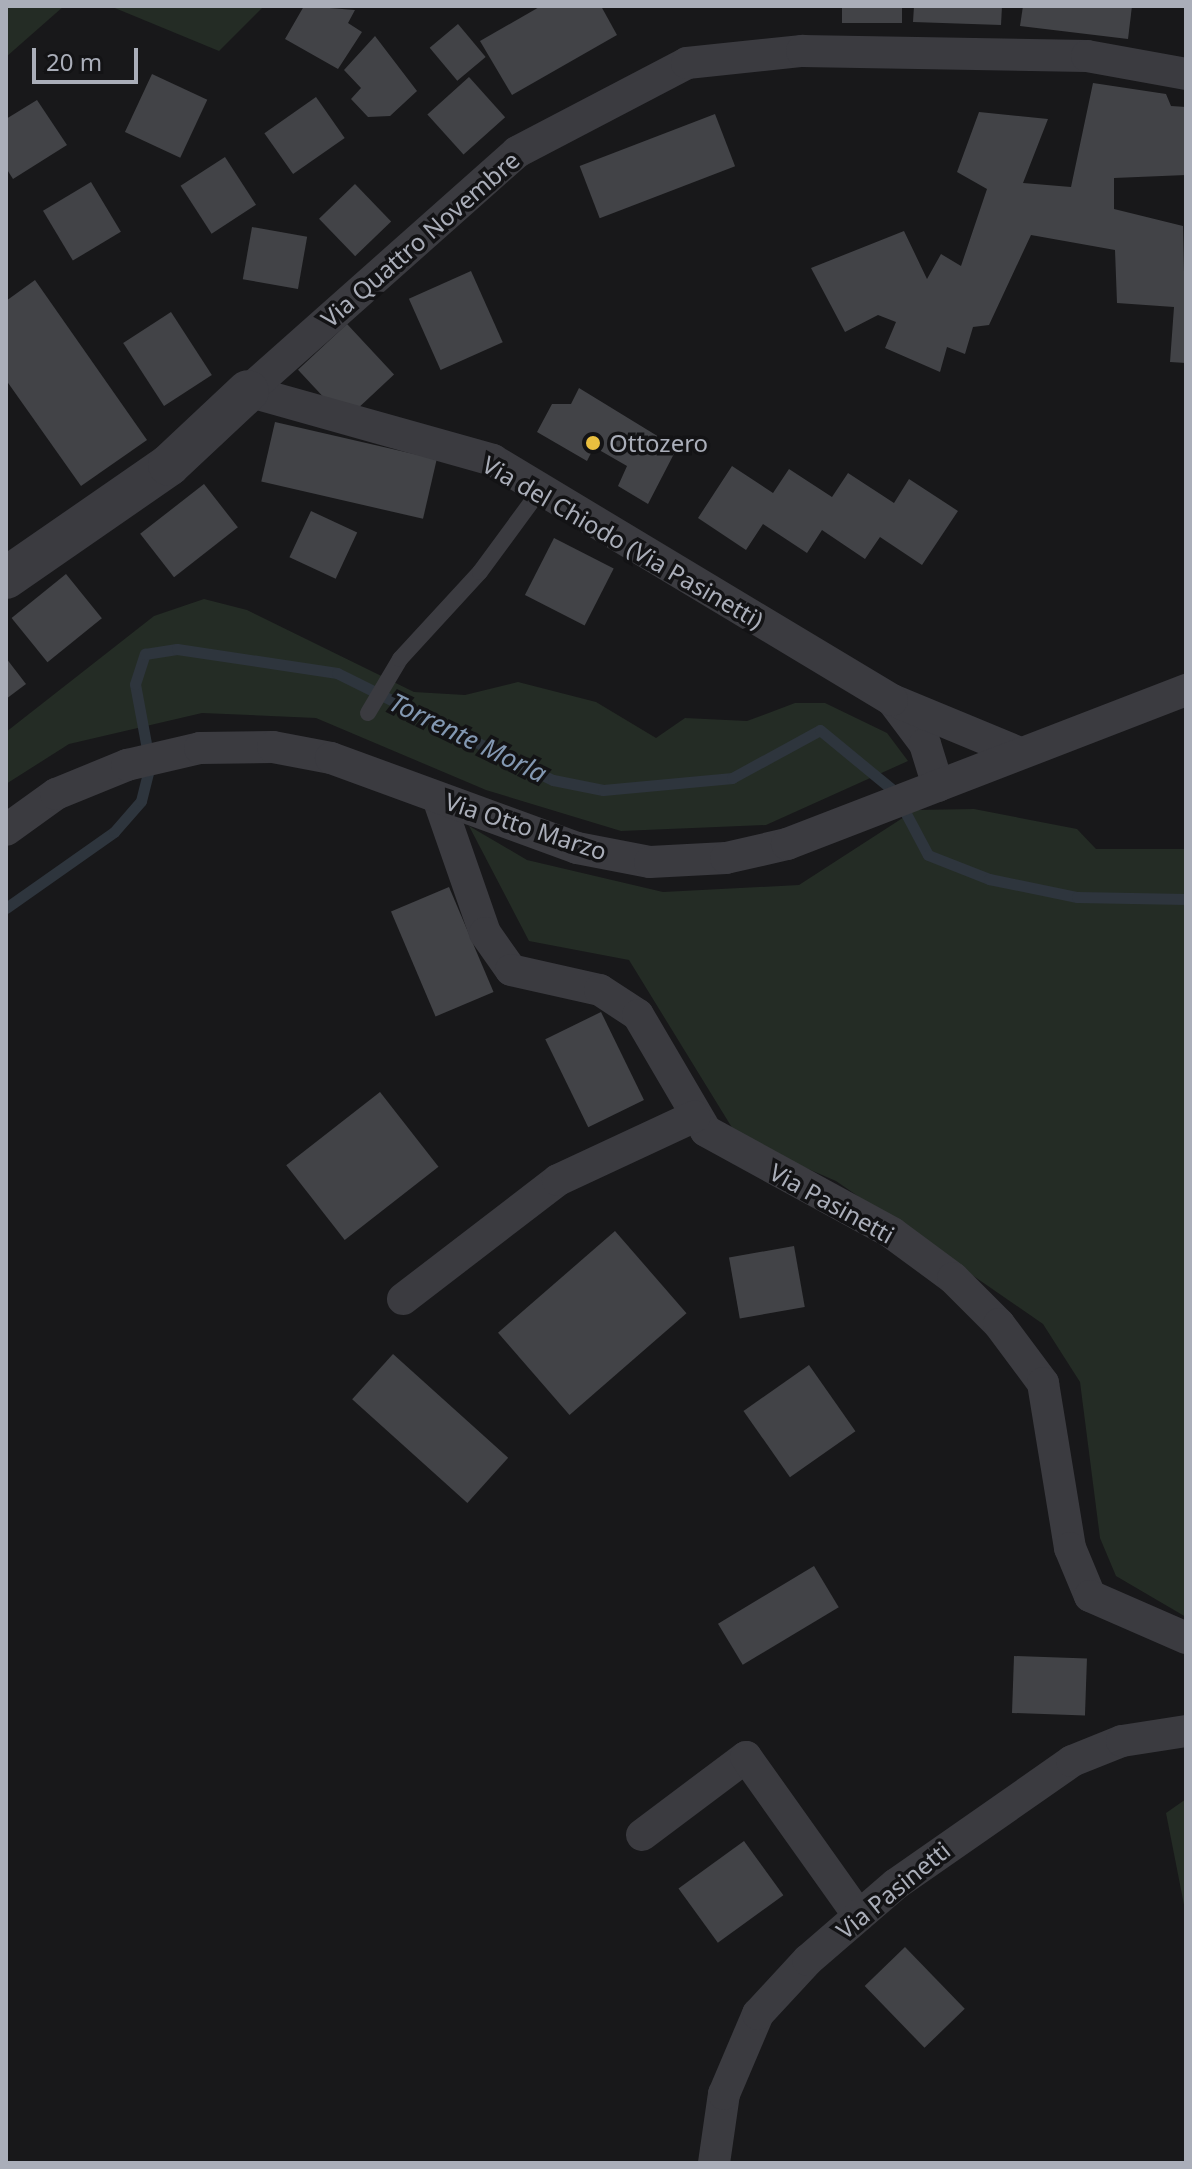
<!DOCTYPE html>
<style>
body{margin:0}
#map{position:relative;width:1192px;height:2169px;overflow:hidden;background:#18181a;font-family:"Noto Sans",sans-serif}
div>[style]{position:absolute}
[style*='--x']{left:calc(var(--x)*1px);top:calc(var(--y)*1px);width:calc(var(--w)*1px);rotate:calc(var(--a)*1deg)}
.green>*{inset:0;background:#242c25}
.stream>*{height:11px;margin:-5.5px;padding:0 5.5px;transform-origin:5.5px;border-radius:5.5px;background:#2e353d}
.building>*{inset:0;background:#424347;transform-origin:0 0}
.service>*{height:16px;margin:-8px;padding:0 8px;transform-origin:8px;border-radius:8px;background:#3b3b40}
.minor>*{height:32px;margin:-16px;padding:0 16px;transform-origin:16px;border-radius:16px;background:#3b3b40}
.tertiary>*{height:42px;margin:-21px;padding:0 21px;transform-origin:21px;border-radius:21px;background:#3b3b40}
.dots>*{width:22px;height:22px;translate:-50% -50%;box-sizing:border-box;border:4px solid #131315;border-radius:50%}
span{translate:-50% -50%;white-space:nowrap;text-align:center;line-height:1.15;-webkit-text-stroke:7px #131315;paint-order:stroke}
.street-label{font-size:24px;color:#aaaeb9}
.poi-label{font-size:24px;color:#aaaeb9}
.left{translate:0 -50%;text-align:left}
.water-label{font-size:26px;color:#8398b2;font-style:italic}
.frame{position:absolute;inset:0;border:8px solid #aaaeb9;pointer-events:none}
.scale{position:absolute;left:32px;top:48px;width:106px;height:36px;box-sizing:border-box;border:4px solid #aaaeb9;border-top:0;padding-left:10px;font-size:24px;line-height:28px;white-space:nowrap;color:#aaaeb9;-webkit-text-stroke:6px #131315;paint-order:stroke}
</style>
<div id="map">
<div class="green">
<i style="clip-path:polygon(6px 6px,64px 6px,6px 57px)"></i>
<i style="clip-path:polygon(110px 6px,264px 6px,219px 51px)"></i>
<i style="clip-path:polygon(204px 599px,247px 610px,414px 692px,465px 695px,518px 682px,596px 702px,656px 738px,685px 718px,747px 721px,795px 703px,825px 703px,887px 733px,908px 761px,766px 825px,621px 831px,486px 790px,316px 718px,202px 713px,69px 744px,6px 784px,6px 732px,154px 616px)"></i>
<i style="clip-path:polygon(974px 809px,1077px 829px,1096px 849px,1186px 849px,1186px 1617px,1116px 1576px,1100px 1538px,1080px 1382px,1043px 1324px,836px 1181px,739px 1139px,629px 960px,529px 941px,469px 826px,527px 860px,663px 892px,799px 885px,915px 810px)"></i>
<i style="clip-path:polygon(1186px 1799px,1186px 1915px,1166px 1813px)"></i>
</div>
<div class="stream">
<i style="--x:6;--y:908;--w:132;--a:-35.1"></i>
<i style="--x:114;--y:832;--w:41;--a:-48.9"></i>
<i style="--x:141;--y:801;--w:37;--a:-76"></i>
<i style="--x:150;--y:765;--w:82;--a:-100.5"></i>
<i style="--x:135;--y:684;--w:32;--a:-72"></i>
<i style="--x:145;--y:654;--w:32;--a:-9"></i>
<i style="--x:177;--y:649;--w:162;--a:8.5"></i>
<i style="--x:337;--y:673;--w:241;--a:26.4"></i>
<i style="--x:553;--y:780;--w:51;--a:11.3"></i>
<i style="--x:603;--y:790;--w:130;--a:-5.3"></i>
<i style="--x:732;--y:778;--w:100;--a:-28.6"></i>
<i style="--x:820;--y:730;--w:96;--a:39.5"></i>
<i style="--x:894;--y:791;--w:72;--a:62"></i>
<i style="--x:928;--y:855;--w:66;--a:21.5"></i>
<i style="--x:989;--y:879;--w:90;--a:11.6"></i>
<i style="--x:1077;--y:897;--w:109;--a:1.1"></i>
</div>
<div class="building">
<i style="clip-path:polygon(304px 6px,355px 10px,348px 23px,362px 32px,338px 69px,285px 39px)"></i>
<i style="clip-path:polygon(541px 6px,601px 6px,617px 35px,512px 95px,480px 41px)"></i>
<i style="left:842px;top:6px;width:60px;height:17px"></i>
<i style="clip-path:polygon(914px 6px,1002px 6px,1001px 25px,913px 22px)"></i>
<i style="clip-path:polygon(1023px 6px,1132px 6px,1128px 39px,1020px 26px)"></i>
<i style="left:458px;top:24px;width:43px;height:37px;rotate:50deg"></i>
<i style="clip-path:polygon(375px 36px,417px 91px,390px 116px,368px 117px,351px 99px,361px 88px,344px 70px)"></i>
<i style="left:152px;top:74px;width:61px;height:64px;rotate:25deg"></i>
<i style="left:469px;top:77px;width:54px;height:56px;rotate:48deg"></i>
<i style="clip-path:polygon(1093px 83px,1166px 94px,1171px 106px,1186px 107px,1186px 175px,1114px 178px,1114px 209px,1183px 226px,1186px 363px,1170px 362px,1174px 307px,1117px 303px,1115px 250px,1031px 235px,989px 325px,973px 327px,965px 354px,947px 347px,940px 372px,885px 348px,896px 322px,878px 315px,845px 332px,811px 268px,904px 231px,927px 279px,941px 254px,961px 266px,987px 189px,957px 172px,979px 112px,1048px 119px,1023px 183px,1071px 187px)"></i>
<i style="left:316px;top:97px;width:50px;height:63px;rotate:55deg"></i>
<i style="clip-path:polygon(37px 100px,67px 145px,13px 179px,6px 168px,6px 119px)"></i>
<i style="left:715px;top:114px;width:56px;height:145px;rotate:69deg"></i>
<i style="left:225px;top:157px;width:57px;height:53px;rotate:57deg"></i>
<i style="left:91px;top:182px;width:58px;height:56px;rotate:59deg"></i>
<i style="left:355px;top:184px;width:52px;height:50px;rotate:46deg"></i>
<i style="left:252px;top:227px;width:56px;height:53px;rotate:10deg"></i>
<i style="left:471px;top:271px;width:78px;height:68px;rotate:66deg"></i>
<i style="clip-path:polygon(35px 280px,147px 440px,81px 486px,6px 380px,6px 301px)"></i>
<i style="left:171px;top:312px;width:75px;height:57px;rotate:57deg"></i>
<i style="left:347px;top:324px;width:69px;height:67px;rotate:47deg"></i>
<i style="clip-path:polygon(579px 388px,677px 448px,648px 504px,618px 486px,627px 466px,594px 447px,587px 461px,537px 432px,552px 404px,571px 404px)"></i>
<i style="left:275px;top:422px;width:166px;height:61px;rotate:13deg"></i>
<i style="clip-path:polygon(732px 466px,773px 493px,789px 469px,832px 497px,848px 473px,894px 503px,909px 479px,958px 511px,922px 565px,880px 537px,865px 559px,822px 530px,807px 553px,763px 524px,746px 550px,698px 518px)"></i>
<i style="left:204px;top:484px;width:55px;height:81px;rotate:52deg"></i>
<i style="left:311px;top:511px;width:51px;height:51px;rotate:25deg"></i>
<i style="left:554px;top:538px;width:67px;height:64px;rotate:27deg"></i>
<i style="left:66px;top:574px;width:57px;height:70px;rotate:51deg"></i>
<i style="clip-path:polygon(6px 658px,26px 684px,6px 699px)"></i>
<i style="left:449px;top:887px;width:114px;height:63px;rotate:67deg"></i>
<i style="left:601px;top:1012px;width:98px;height:62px;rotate:64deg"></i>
<i style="left:380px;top:1092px;width:95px;height:119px;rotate:52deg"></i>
<i style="left:615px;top:1231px;width:109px;height:155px;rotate:49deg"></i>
<i style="left:794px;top:1246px;width:62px;height:66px;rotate:80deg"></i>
<i style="left:393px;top:1354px;width:155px;height:61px;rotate:42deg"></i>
<i style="left:809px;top:1365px;width:81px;height:80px;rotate:55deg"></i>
<i style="left:814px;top:1566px;width:48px;height:112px;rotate:59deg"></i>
<i style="left:1014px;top:1656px;width:73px;height:57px;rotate:2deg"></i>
<i style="left:744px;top:1841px;width:67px;height:81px;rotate:54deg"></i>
<i style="left:905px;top:1947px;width:86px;height:56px;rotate:46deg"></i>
</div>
<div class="service">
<i style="--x:368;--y:713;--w:63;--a:-59.3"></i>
<i style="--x:400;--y:659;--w:118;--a:-47.4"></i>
<i style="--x:480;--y:572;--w:103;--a:-53.7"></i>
</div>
<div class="minor">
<i style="--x:892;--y:700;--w:55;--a:53.1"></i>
<i style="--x:925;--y:744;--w:44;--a:72.8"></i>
<i style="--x:1020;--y:753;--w:139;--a:-157.5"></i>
<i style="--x:892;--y:700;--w:466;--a:-149"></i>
<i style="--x:493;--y:460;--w:255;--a:-164.3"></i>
<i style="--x:248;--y:391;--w:360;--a:-41.6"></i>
<i style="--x:517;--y:152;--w:192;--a:-27.6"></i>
<i style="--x:687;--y:63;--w:116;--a:-6"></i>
<i style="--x:802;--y:51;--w:285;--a:1"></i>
<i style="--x:1087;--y:56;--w:101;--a:10.3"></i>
<i style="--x:438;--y:798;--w:143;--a:70.8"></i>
<i style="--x:485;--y:933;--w:45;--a:54.9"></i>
<i style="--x:511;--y:970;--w:91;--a:12.7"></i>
<i style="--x:600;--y:990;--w:45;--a:33.3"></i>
<i style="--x:638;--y:1015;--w:134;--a:59.6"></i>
<i style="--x:706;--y:1131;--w:212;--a:28.7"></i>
<i style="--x:892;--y:1233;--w:76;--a:36.4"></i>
<i style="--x:953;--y:1278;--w:65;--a:45"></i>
<i style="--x:999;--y:1324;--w:74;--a:53.3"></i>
<i style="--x:1043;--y:1383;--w:167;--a:80.7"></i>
<i style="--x:1070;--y:1548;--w:52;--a:67.4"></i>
<i style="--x:1090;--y:1596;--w:105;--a:23.6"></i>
<i style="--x:6;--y:830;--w:62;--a:-35.8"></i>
<i style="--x:56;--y:794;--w:77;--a:-22.2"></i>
<i style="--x:127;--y:765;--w:75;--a:-13.1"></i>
<i style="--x:200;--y:748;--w:73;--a:-0.8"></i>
<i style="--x:273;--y:747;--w:59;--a:10.7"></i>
<i style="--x:331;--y:758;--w:262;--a:20.1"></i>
<i style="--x:577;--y:848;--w:74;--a:10.9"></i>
<i style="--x:650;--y:862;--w:76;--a:-3"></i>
<i style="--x:726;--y:858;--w:63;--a:-12.9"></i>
<i style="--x:787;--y:844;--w:428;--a:-21.1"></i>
<i style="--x:403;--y:1299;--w:195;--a:-37.5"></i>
<i style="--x:558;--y:1180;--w:151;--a:-25"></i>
<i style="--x:642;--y:1835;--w:130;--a:-36.9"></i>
<i style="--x:746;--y:1757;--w:195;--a:54.6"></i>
<i style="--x:714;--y:2163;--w:70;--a:-81.8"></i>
<i style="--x:724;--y:2094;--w:87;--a:-67"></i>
<i style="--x:758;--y:2014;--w:74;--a:-47.2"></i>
<i style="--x:808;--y:1960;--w:116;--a:-40.8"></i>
<i style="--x:896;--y:1884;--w:215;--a:-34.9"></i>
<i style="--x:1072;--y:1761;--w:54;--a:-21.8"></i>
<i style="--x:1122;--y:1741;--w:65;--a:-8.9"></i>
</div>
<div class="tertiary">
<i style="--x:6;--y:578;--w:198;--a:-34.7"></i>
<i style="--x:169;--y:465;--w:108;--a:-43.1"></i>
</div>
<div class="dots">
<i style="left:593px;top:443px;background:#eabf3f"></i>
</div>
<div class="street-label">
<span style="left:420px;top:239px;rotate:-41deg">Via Quattro Novembre</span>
<span style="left:623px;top:542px;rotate:30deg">Via del Chiodo (Via Pasinetti)</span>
<span style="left:526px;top:826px;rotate:18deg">Via Otto Marzo</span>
<span style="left:832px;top:1203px;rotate:29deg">Via Pasinetti</span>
<span style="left:893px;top:1890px;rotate:-39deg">Via Pasinetti</span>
</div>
<div class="poi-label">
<span class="left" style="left:609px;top:443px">Ottozero</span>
</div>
<div class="water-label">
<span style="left:468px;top:738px;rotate:26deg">Torrente Morla</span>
</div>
<div class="frame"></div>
<div class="scale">20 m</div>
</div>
